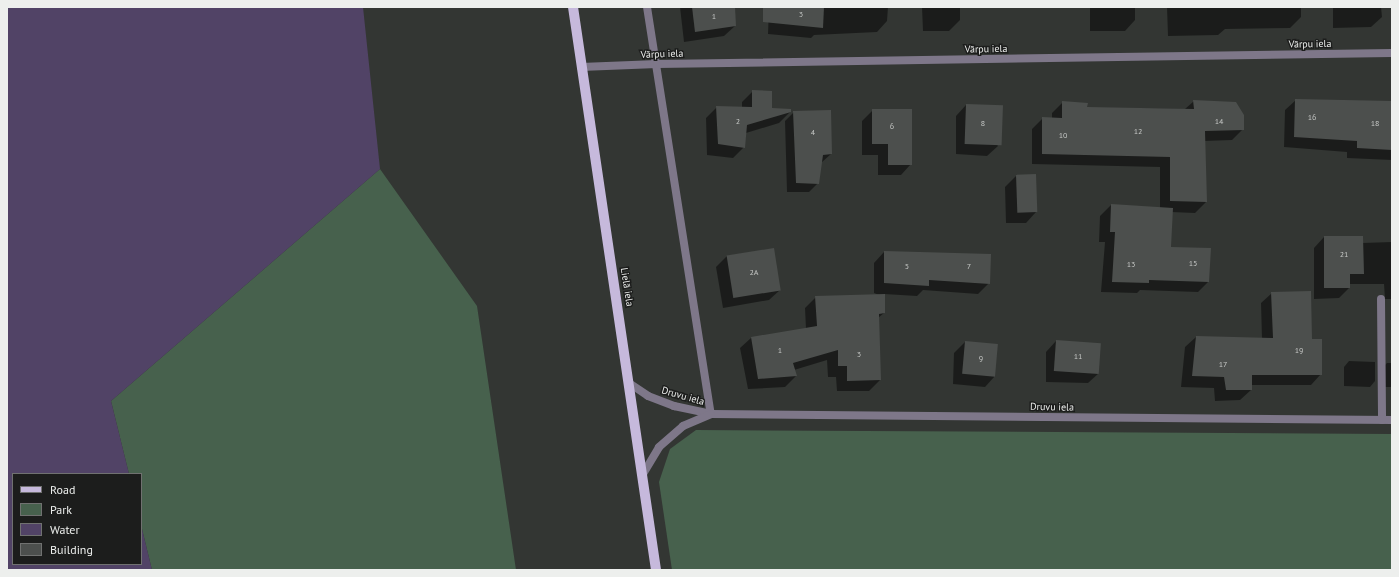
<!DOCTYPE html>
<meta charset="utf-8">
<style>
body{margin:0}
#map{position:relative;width:1399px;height:577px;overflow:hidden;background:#333633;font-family:"PT Sans",sans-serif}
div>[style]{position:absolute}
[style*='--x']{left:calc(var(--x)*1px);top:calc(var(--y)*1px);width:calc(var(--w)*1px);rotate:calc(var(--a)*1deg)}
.green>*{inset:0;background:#47614d}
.water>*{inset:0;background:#514366}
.shadow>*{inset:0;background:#0007}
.building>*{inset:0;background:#4c4f4d;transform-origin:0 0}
.lane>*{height:8px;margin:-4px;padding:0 4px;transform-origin:4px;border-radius:4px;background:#7e7789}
.street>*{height:8px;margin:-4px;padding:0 4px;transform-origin:4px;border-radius:4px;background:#7e7789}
.primary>*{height:10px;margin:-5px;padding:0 5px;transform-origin:5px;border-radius:5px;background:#c6b9dc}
span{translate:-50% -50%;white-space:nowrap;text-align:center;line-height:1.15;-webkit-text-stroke:3px #1c1d1c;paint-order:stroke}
.number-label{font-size:8px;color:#c5c7c5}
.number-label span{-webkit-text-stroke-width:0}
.street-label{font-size:10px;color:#edefed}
.frame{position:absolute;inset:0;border:8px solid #edefed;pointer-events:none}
.legend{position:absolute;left:12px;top:473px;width:130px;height:92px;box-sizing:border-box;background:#1c1d1c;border:1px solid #707170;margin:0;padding:5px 7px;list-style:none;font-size:12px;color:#edefed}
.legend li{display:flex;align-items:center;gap:8px;height:20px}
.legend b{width:20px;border:1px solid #707170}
</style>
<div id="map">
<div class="green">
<i style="clip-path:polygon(380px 169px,477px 306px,516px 570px,152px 570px,141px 525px,141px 474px,129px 474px,111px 401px)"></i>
<i style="clip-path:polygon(696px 430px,1392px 434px,1392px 570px,672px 570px,659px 482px,670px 449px)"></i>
</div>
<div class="water">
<i style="clip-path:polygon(7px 7px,363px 7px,380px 169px,111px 401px,129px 474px,13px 474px,13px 564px,141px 564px,141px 525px,152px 570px,7px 570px)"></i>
</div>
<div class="shadow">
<i style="clip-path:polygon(680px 7px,734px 7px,735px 26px,724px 36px,684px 42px)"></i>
<i style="clip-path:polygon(769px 7px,888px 7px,887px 21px,877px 32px,814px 35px,811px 38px,768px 34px)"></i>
<i style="clip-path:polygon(922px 7px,960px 7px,960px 20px,949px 31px,923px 31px)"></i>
<i style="clip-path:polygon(1090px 7px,1135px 7px,1135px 20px,1125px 31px,1090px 31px)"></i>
<i style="clip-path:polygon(1167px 7px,1301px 7px,1301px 17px,1290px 28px,1225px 29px,1218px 35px,1168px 36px)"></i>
<i style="clip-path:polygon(1333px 7px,1381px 7px,1382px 17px,1371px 27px,1333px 28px)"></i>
<i style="clip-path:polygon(753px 91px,771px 109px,790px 112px,779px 123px,746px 133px,744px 147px,733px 158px,707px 155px,706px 118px,717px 107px,742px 108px,742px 102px)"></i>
<i style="clip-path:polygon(1296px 100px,1392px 102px,1392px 160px,1347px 158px,1347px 152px,1284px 147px,1285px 110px)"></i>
<i style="clip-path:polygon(1194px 101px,1243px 129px,1232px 140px,1204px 141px,1206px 202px,1195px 213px,1171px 212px,1170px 248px,1208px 282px,1198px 292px,1140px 290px,1137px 293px,1101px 292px,1105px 242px,1099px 242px,1100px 216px,1111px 205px,1160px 208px,1160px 167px,1032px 164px,1032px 129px,1043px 118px,1052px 119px,1052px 113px,1063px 102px,1086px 108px,1185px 109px)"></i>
<i style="clip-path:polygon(966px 105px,998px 146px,987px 156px,956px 154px,956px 116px)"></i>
<i style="clip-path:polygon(873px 110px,911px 164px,901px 175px,878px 175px,878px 155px,862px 155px,862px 121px)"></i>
<i style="clip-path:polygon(794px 112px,831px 154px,821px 163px,818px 183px,809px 192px,787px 192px,785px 121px)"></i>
<i style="clip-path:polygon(1016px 176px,1036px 212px,1026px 223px,1006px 223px,1005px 187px)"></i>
<i style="clip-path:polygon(1324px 237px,1362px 243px,1392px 242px,1392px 299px,1385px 299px,1384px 284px,1349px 284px,1349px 288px,1339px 298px,1314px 299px,1314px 248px)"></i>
<i style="clip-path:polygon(773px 249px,780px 290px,769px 300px,723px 308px,716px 267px,727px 256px)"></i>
<i style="clip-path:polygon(884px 252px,989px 283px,978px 294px,923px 290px,917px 296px,884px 294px,884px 313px,878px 318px,880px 380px,869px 391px,837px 391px,836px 377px,828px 377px,827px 360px,794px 370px,796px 376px,785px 387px,748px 389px,740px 348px,751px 338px,806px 329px,805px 308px,816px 297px,879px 295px,874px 293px,874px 263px)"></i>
<i style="clip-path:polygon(1272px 293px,1311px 340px,1321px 374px,1311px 385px,1251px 385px,1251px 390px,1240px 400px,1215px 401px,1214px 388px,1181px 387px,1185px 347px,1196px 337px,1262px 339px,1261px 303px)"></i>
<i style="clip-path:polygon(1056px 341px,1099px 373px,1088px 383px,1046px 382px,1046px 352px)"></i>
<i style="clip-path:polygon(965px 342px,995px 376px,985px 387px,953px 384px,954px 353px)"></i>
<i style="clip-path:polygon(1349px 361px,1375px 362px,1375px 381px,1370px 387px,1344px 386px,1344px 367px)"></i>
<i style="clip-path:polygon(1387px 363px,1392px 363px,1392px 387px,1382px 387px,1382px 368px)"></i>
</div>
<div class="building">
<i style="clip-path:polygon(692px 7px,735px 7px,736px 26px,695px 32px)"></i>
<i style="clip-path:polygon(763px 7px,824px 7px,823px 28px,763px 22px)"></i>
<i style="clip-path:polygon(752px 90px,772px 91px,772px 108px,791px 109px,791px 112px,747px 125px,745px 148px,718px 144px,716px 106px,752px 107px)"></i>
<i style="clip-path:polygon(1295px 99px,1392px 101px,1392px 150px,1357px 148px,1357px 141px,1294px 137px)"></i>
<i style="clip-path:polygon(1193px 100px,1236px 102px,1244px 115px,1244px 130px,1205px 131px,1207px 202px,1170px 201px,1170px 157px,1042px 154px,1042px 117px,1062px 118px,1062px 101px,1088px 103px,1087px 107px,1194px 109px)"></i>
<i style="left:966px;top:104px;width:37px;height:40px;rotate:2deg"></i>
<i style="clip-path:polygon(872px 109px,912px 109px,912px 165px,888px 165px,888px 144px,872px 144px)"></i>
<i style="clip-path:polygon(831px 110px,832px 154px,823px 155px,819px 184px,796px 183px,793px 111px)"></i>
<i style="left:1036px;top:174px;width:38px;height:20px;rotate:88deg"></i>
<i style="clip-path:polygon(1111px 204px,1173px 208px,1171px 247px,1211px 248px,1209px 282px,1149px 280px,1149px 283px,1112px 282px,1115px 232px,1110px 232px)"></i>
<i style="clip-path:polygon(1324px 236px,1363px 236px,1364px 274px,1350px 274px,1350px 288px,1324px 288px)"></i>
<i style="left:774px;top:248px;width:43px;height:48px;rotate:81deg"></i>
<i style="clip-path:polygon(884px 251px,991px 254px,990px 284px,929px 280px,929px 286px,884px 283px)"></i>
<i style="clip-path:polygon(1311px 291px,1312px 339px,1322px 339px,1322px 375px,1252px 375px,1252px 390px,1226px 390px,1224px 377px,1192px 376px,1196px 336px,1273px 338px,1271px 292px)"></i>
<i style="clip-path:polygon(885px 294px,885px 313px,879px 314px,881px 380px,847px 381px,847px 366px,838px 366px,838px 350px,793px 363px,797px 376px,758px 379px,751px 337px,817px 326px,815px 296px)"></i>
<i style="left:1056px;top:340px;width:45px;height:31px;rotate:4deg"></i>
<i style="left:965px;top:341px;width:33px;height:33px;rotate:5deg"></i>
</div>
<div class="lane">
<i style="--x:1381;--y:299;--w:121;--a:89.5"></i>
</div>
<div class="street">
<i style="--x:647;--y:7;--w:412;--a:81.1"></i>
<i style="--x:581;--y:67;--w:76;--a:-2.3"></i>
<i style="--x:657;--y:64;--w:735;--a:-0.86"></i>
<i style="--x:629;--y:383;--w:23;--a:34"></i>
<i style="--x:648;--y:396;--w:28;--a:21"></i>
<i style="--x:674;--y:406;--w:38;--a:12"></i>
<i style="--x:711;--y:414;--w:681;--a:0.5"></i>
<i style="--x:643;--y:474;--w:31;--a:-59"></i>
<i style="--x:659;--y:447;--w:32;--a:-41"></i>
<i style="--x:683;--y:426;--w:30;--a:-23"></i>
</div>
<div class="primary">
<i style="--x:573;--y:7;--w:569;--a:81.61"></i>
</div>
<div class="number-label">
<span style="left:801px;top:15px">3</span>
<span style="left:714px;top:17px">1</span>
<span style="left:1312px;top:118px">16</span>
<span style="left:738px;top:122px">2</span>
<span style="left:1219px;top:122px">14</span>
<span style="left:983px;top:124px">8</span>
<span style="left:1375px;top:124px">18</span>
<span style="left:892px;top:127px">6</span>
<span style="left:1138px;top:132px">12</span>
<span style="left:813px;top:133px">4</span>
<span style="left:1063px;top:136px">10</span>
<span style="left:1344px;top:255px">21</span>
<span style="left:1193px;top:264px">15</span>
<span style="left:1131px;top:265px">13</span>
<span style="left:907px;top:267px">5</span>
<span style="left:969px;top:267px">7</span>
<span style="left:754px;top:273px">2A</span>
<span style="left:780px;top:351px">1</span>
<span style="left:1299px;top:351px">19</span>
<span style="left:859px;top:355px">3</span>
<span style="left:1078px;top:357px">11</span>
<span style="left:981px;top:359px">9</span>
<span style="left:1223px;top:365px">17</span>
</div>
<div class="street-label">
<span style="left:1310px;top:44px;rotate:-1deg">Vārpu iela</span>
<span style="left:986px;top:49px;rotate:-1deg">Vārpu iela</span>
<span style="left:662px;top:54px;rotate:-2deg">Vārpu iela</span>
<span style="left:627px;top:287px;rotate:81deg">Lielā iela</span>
<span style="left:683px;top:396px;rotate:16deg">Druvu iela</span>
<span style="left:1052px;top:407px;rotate:1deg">Druvu iela</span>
</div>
<div class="frame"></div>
<ul class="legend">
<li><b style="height:5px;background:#c6b9dc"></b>Road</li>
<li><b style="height:11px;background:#47614d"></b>Park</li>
<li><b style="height:11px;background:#514366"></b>Water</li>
<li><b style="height:11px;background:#4c4f4d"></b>Building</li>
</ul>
</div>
